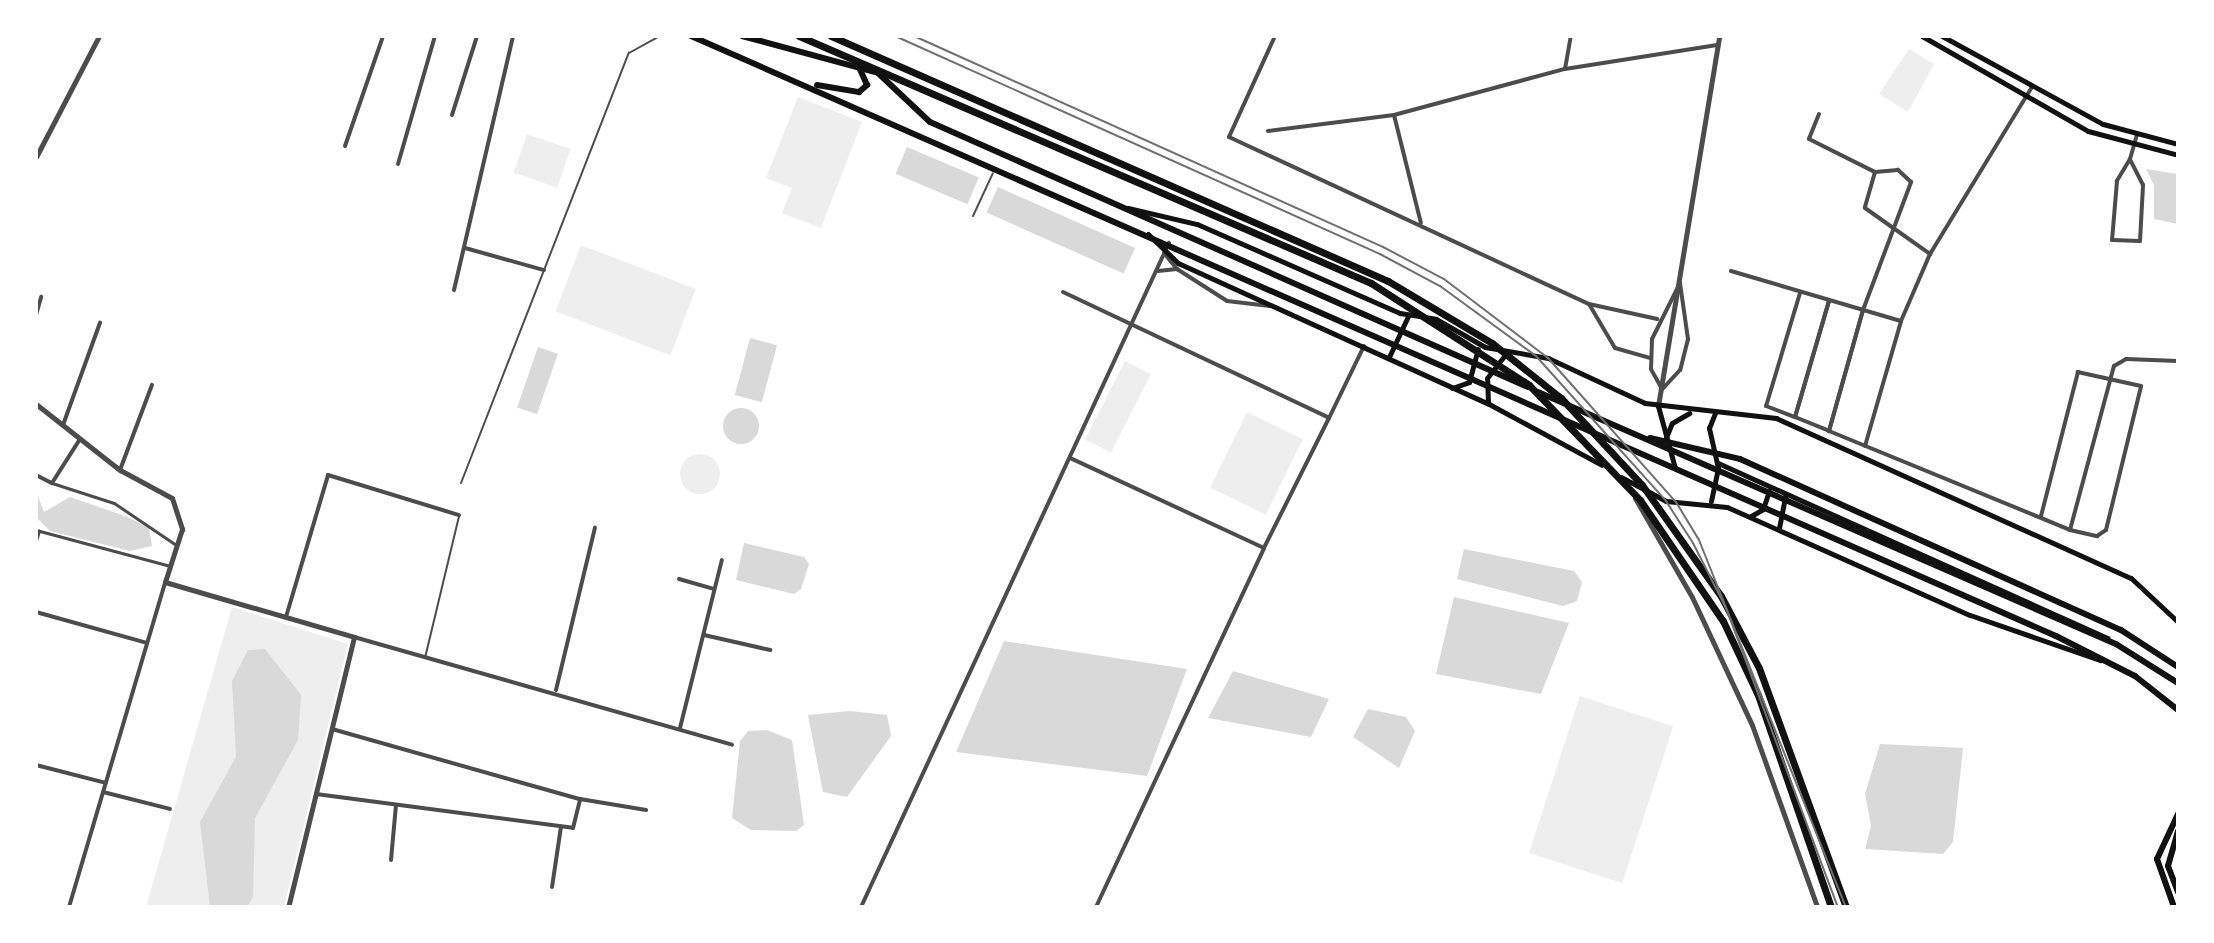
<!DOCTYPE html>
<style>
body{margin:0}
#map{position:relative;width:2214px;height:943px;overflow:hidden;background:#fff;font-family:"Work Sans",sans-serif}
div>[style]{position:absolute}
[style*='--x']{left:calc(var(--x)*1px);top:calc(var(--y)*1px);width:calc(var(--w)*1px);rotate:calc(var(--a)*1deg)}
.green>*{inset:0;background:#eee;transform-origin:0 0}
.round{border-radius:50%}
.water>*{inset:0;background:#d9d9d9;transform-origin:0 0}
.service>*{height:2px;margin:-1px;padding:0 1px;transform-origin:1px;border-radius:1px;background:#4c4c4c}
.pedestrian>*{height:3px;margin:-1.5px;padding:0 1.5px;transform-origin:1.5px;border-radius:1.5px;background:#4c4c4c}
.minor>*{height:4px;margin:-2px;padding:0 2px;transform-origin:2px;border-radius:2px;background:#4c4c4c}
.tertiary>*{height:5px;margin:-2.5px;padding:0 2.5px;transform-origin:2.5px;border-radius:2.5px;background:#4c4c4c}
.secondary>*{height:5px;margin:-2.5px;padding:0 2.5px;transform-origin:2.5px;border-radius:2.5px;background:#111}
.trunk>*{height:6px;margin:-3px;padding:0 3px;transform-origin:3px;border-radius:3px;background:#111}
.motorway>*{height:7px;margin:-3.5px;padding:0 3.5px;transform-origin:3.5px;border-radius:3.5px;background:#111}
.tram>*{height:2px;margin:-1px;padding:0 1px;transform-origin:1px;border-radius:1px;background:#707070}
.rail>*{height:2px;margin:-1px;padding:0 1px;transform-origin:1px;border-radius:1px;background:#707070}
span{translate:-50% -50%;white-space:nowrap;text-align:center;line-height:1.15;-webkit-text-stroke:7px #fff;paint-order:stroke}
.frame{position:absolute;inset:0;border:38px solid #fff;pointer-events:none}
</style>
<div id="map">
<div class="green">
<i style="clip-path:polygon(1909px 49px,1934px 64px,1908px 112px,1879px 94px)"></i>
<i style="clip-path:polygon(798px 97px,862px 122px,821px 228px,782px 213px,792px 188px,766px 178px)"></i>
<i style="left:527px;top:134px;width:46px;height:41px;rotate:19deg"></i>
<i style="left:581px;top:245px;width:123px;height:71px;rotate:21deg"></i>
<i style="left:1125px;top:361px;width:29px;height:88px;rotate:27deg"></i>
<i style="left:1247px;top:412px;width:62px;height:84px;rotate:26deg"></i>
<i class="round" style="left:680px;top:454px;width:40px;height:40px"></i>
<i style="clip-path:polygon(232px 607px,348px 644px,284px 907px,146px 907px)"></i>
<i style="left:1580px;top:696px;width:98px;height:165px;rotate:18deg"></i>
</div>
<div class="water">
<i style="left:907px;top:147px;width:78px;height:29px;rotate:23deg"></i>
<i style="clip-path:polygon(2146px 169px,2178px 174px,2178px 224px,2154px 219px,2154px 185px)"></i>
<i style="left:998px;top:187px;width:150px;height:28px;rotate:24deg"></i>
<i style="left:750px;top:338px;width:28px;height:59px;rotate:15deg"></i>
<i style="left:538px;top:347px;width:21px;height:64px;rotate:19deg"></i>
<i class="round" style="left:723px;top:408px;width:36px;height:36px"></i>
<i style="clip-path:polygon(36px 491px,44px 512px,70px 497px,128px 517px,149px 528px,152px 546px,130px 551px,50px 531px,36px 517px)"></i>
<i style="clip-path:polygon(744px 543px,804px 557px,809px 564px,801px 589px,794px 594px,736px 580px)"></i>
<i style="clip-path:polygon(1464px 549px,1574px 571px,1582px 582px,1577px 601px,1563px 606px,1457px 579px)"></i>
<i style="clip-path:polygon(1454px 597px,1569px 623px,1541px 694px,1436px 674px)"></i>
<i style="clip-path:polygon(1004px 641px,1187px 669px,1147px 776px,956px 752px)"></i>
<i style="clip-path:polygon(265px 649px,301px 695px,298px 740px,255px 818px,253px 897px,247px 907px,210px 907px,200px 822px,236px 757px,232px 681px,248px 650px)"></i>
<i style="clip-path:polygon(1233px 671px,1329px 699px,1311px 737px,1208px 718px)"></i>
<i style="clip-path:polygon(1368px 709px,1406px 717px,1415px 731px,1399px 768px,1353px 737px)"></i>
<i style="clip-path:polygon(850px 711px,887px 715px,891px 736px,847px 797px,823px 792px,808px 715px)"></i>
<i style="clip-path:polygon(767px 730px,792px 740px,804px 825px,796px 831px,751px 830px,732px 818px,740px 741px,748px 731px)"></i>
<i style="clip-path:polygon(1880px 744px,1963px 748px,1953px 842px,1943px 854px,1865px 849px,1871px 826px,1865px 794px)"></i>
</div>
<div class="service">
<i style="--x:973;--y:216;--w:47;--a:-65.1"></i>
<i style="--x:461;--y:483;--w:462;--a:-68.7"></i>
<i style="--x:629;--y:53;--w:35;--a:-29"></i>
<i style="--x:425;--y:658;--w:146;--a:-76.5"></i>
</div>
<div class="pedestrian">
<i style="--x:52;--y:483;--w:65;--a:17.9"></i>
<i style="--x:114;--y:503;--w:75;--a:34.1"></i>
<i style="--x:36;--y:530;--w:139;--a:15"></i>
</div>
<div class="minor">
<i style="--x:1275;--y:36;--w:111;--a:114.5"></i>
<i style="--x:1229;--y:137;--w:397;--a:24.9"></i>
<i style="--x:1589;--y:304;--w:51;--a:59.4"></i>
<i style="--x:1615;--y:348;--w:36;--a:16"></i>
<i style="--x:1565;--y:69;--w:34;--a:-80"></i>
<i style="--x:1819;--y:114;--w:27;--a:112"></i>
<i style="--x:1809;--y:139;--w:74;--a:26.6"></i>
<i style="--x:1875;--y:172;--w:37;--a:106"></i>
<i style="--x:1865;--y:208;--w:80;--a:35.3"></i>
<i style="--x:452;--y:115;--w:83;--a:-72.4"></i>
<i style="--x:1394;--y:115;--w:111;--a:76"></i>
<i style="--x:1268;--y:131;--w:127;--a:-7.2"></i>
<i style="--x:1394;--y:115;--w:177;--a:-15.1"></i>
<i style="--x:1565;--y:69;--w:154;--a:-9"></i>
<i style="--x:345;--y:146;--w:116;--a:-70.9"></i>
<i style="--x:2130;--y:159;--w:26;--a:121"></i>
<i style="--x:2117;--y:181;--w:59;--a:94.8"></i>
<i style="--x:2112;--y:240;--w:28;--a:2"></i>
<i style="--x:2140;--y:241;--w:56;--a:-86.9"></i>
<i style="--x:2143;--y:185;--w:29;--a:-117"></i>
<i style="--x:2130;--y:159;--w:26;--a:-74"></i>
<i style="--x:398;--y:164;--w:133;--a:-73.9"></i>
<i style="--x:465;--y:248;--w:82;--a:15.6"></i>
<i style="--x:1164;--y:253;--w:21;--a:51"></i>
<i style="--x:1158;--y:271;--w:19;--a:-6"></i>
<i style="--x:1177;--y:269;--w:59;--a:32.6"></i>
<i style="--x:1227;--y:301;--w:43;--a:6.6"></i>
<i style="--x:1731;--y:271;--w:177;--a:16.4"></i>
<i style="--x:1680;--y:283;--w:57;--a:81.9"></i>
<i style="--x:1688;--y:339;--w:32;--a:104"></i>
<i style="--x:1680;--y:370;--w:26;--a:133"></i>
<i style="--x:1662;--y:389;--w:23;--a:-119"></i>
<i style="--x:1651;--y:369;--w:30;--a:-88"></i>
<i style="--x:1652;--y:339;--w:63;--a:-63.4"></i>
<i style="--x:454;--y:290;--w:261;--a:-76.9"></i>
<i style="--x:1063;--y:292;--w:294;--a:25.3"></i>
<i style="--x:1329;--y:418;--w:145;--a:116.6"></i>
<i style="--x:1264;--y:548;--w:214;--a:-155.1"></i>
<i style="--x:1800;--y:293;--w:118;--a:106.7"></i>
<i style="--x:1766;--y:406;--w:31;--a:21"></i>
<i style="--x:1795;--y:417;--w:121;--a:-73.7"></i>
<i style="--x:1829;--y:301;--w:121;--a:106.3"></i>
<i style="--x:1795;--y:417;--w:37;--a:22"></i>
<i style="--x:1829;--y:431;--w:126;--a:-74.3"></i>
<i style="--x:1863;--y:310;--w:126;--a:105.7"></i>
<i style="--x:1829;--y:431;--w:261;--a:22.3"></i>
<i style="--x:2070;--y:530;--w:28;--a:13"></i>
<i style="--x:2097;--y:536;--w:11;--a:-34"></i>
<i style="--x:2106;--y:530;--w:148;--a:-76.3"></i>
<i style="--x:2141;--y:386;--w:65;--a:-167.5"></i>
<i style="--x:2078;--y:372;--w:149;--a:104.4"></i>
<i style="--x:1589;--y:304;--w:70;--a:12.4"></i>
<i style="--x:1863;--y:310;--w:137;--a:-69.4"></i>
<i style="--x:1911;--y:182;--w:18;--a:-137"></i>
<i style="--x:1898;--y:170;--w:23;--a:175"></i>
<i style="--x:36;--y:315;--w:19;--a:-74"></i>
<i style="--x:1329;--y:418;--w:80;--a:-64.1"></i>
<i style="--x:63;--y:425;--w:109;--a:-70.1"></i>
<i style="--x:1865;--y:446;--w:130;--a:-73.9"></i>
<i style="--x:1901;--y:321;--w:73;--a:-66.6"></i>
<i style="--x:1930;--y:254;--w:196;--a:-58.6"></i>
<i style="--x:120;--y:470;--w:91;--a:-69.4"></i>
<i style="--x:36;--y:475;--w:18;--a:27"></i>
<i style="--x:52;--y:483;--w:52;--a:-57.5"></i>
<i style="--x:2070;--y:530;--w:170;--a:-75"></i>
<i style="--x:2114;--y:366;--w:14;--a:-30"></i>
<i style="--x:2126;--y:359;--w:52;--a:2.2"></i>
<i style="--x:36;--y:541;--w:10;--a:-73"></i>
<i style="--x:679;--y:579;--w:36;--a:16"></i>
<i style="--x:36;--y:612;--w:115;--a:15.6"></i>
<i style="--x:286;--y:617;--w:148;--a:-73.5"></i>
<i style="--x:328;--y:475;--w:137;--a:17"></i>
<i style="--x:704;--y:635;--w:68;--a:12.8"></i>
<i style="--x:354;--y:637;--w:393;--a:15.9"></i>
<i style="--x:556;--y:690;--w:167;--a:-76.5"></i>
<i style="--x:680;--y:728;--w:173;--a:-76"></i>
<i style="--x:332;--y:729;--w:258;--a:15.8"></i>
<i style="--x:36;--y:765;--w:72;--a:14.4"></i>
<i style="--x:103;--y:792;--w:69;--a:14.2"></i>
<i style="--x:316;--y:794;--w:259;--a:7.5"></i>
<i style="--x:573;--y:828;--w:30;--a:-76"></i>
<i style="--x:580;--y:799;--w:67;--a:9.5"></i>
<i style="--x:391;--y:860;--w:55;--a:-84.8"></i>
<i style="--x:552;--y:887;--w:61;--a:-81.5"></i>
<i style="--x:69;--y:907;--w:339;--a:-73.5"></i>
<i style="--x:861;--y:907;--w:732;--a:-65.12"></i>
<i style="--x:1096;--y:907;--w:396;--a:-64.9"></i>
</div>
<div class="tertiary">
<i style="--x:36;--y:157;--w:136;--a:-62.5"></i>
<i style="--x:36;--y:404;--w:107;--a:38.2"></i>
<i style="--x:120;--y:470;--w:59;--a:28.3"></i>
<i style="--x:172;--y:498;--w:33;--a:72"></i>
<i style="--x:182;--y:529;--w:56;--a:107.8"></i>
<i style="--x:165;--y:582;--w:197;--a:16.2"></i>
<i style="--x:354;--y:637;--w:278;--a:103.7"></i>
<i style="--x:1658;--y:406;--w:375;--a:-80.6"></i>
<i style="--x:1635;--y:498;--w:114;--a:60.1"></i>
<i style="--x:1692;--y:597;--w:141;--a:64.9"></i>
<i style="--x:1752;--y:725;--w:193;--a:70.3"></i>
</div>
<div class="secondary">
<i style="--x:1922;--y:36;--w:191;--a:29.8"></i>
<i style="--x:2088;--y:131;--w:93;--a:14.9"></i>
<i style="--x:1942;--y:36;--w:183;--a:28.7"></i>
<i style="--x:2103;--y:124;--w:78;--a:14.9"></i>
<i style="--x:1128;--y:208;--w:71;--a:13.1"></i>
<i style="--x:1197;--y:224;--w:222;--a:23.7"></i>
<i style="--x:1400;--y:313;--w:36;--a:9"></i>
<i style="--x:1436;--y:319;--w:56;--a:29.7"></i>
<i style="--x:1485;--y:347;--w:64;--a:9.9"></i>
<i style="--x:1548;--y:358;--w:107;--a:24.9"></i>
<i style="--x:1645;--y:403;--w:132;--a:6.5"></i>
<i style="--x:1776;--y:418;--w:389;--a:24.3"></i>
<i style="--x:2131;--y:578;--w:64;--a:43.1"></i>
<i style="--x:1148;--y:234;--w:42;--a:44"></i>
<i style="--x:1178;--y:263;--w:341;--a:24.4"></i>
<i style="--x:1489;--y:404;--w:128;--a:28.4"></i>
<i style="--x:1389;--y:357;--w:45;--a:-65.1"></i>
<i style="--x:1452;--y:388;--w:18;--a:-19"></i>
<i style="--x:1469;--y:382;--w:34;--a:-75"></i>
<i style="--x:1488;--y:403;--w:25;--a:-92"></i>
<i style="--x:1487;--y:378;--w:31;--a:-52"></i>
<i style="--x:1658;--y:406;--w:64;--a:74.7"></i>
<i style="--x:1665;--y:440;--w:18;--a:-68"></i>
<i style="--x:1672;--y:423;--w:20;--a:-30"></i>
<i style="--x:1718;--y:463;--w:427;--a:24.2"></i>
<i style="--x:1621;--y:477;--w:51;--a:28.1"></i>
<i style="--x:1666;--y:501;--w:61;--a:5.6"></i>
<i style="--x:1727;--y:507;--w:266;--a:24"></i>
<i style="--x:1970;--y:615;--w:138;--a:19.1"></i>
<i style="--x:1711;--y:501;--w:34;--a:-78"></i>
<i style="--x:1718;--y:468;--w:41;--a:-102.7"></i>
<i style="--x:1709;--y:428;--w:16;--a:-68"></i>
<i style="--x:1751;--y:516;--w:14;--a:-30"></i>
<i style="--x:1763;--y:509;--w:19;--a:-72"></i>
<i style="--x:1779;--y:528;--w:33;--a:-79"></i>
</div>
<div class="trunk">
<i style="--x:691;--y:36;--w:1491;--a:23.73"></i>
<i style="--x:2056;--y:636;--w:89;--a:26.9"></i>
<i style="--x:2135;--y:676;--w:55;--a:38.3"></i>
<i style="--x:742;--y:36;--w:141;--a:15.2"></i>
<i style="--x:878;--y:73;--w:71;--a:43.3"></i>
<i style="--x:930;--y:122;--w:654;--a:23.9"></i>
<i style="--x:817;--y:85;--w:43;--a:9.5"></i>
<i style="--x:859;--y:92;--w:11;--a:-41"></i>
<i style="--x:867;--y:85;--w:17;--a:-114"></i>
<i style="--x:1538;--y:392;--w:631;--a:23.56"></i>
<i style="--x:2116;--y:644;--w:73;--a:32.2"></i>
<i style="--x:1650;--y:438;--w:92;--a:13.1"></i>
<i style="--x:1740;--y:459;--w:418;--a:24.2"></i>
<i style="--x:2121;--y:630;--w:68;--a:33"></i>
<i style="--x:2178;--y:831;--w:36;--a:106"></i>
<i style="--x:2168;--y:866;--w:28;--a:69"></i>
<i style="--x:2174;--y:907;--w:51;--a:-109.5"></i>
<i style="--x:2157;--y:859;--w:50;--a:-65"></i>
</div>
<div class="motorway">
<i style="--x:799;--y:36;--w:623;--a:23.36"></i>
<i style="--x:1371;--y:283;--w:188;--a:32.8"></i>
<i style="--x:1529;--y:385;--w:160;--a:46"></i>
<i style="--x:1640;--y:500;--w:147;--a:55.6"></i>
<i style="--x:1723;--y:621;--w:82;--a:64.7"></i>
<i style="--x:1758;--y:695;--w:224;--a:71"></i>
<i style="--x:831;--y:36;--w:609;--a:23.74"></i>
<i style="--x:1388;--y:281;--w:121;--a:30.8"></i>
<i style="--x:1492;--y:343;--w:88;--a:38.6"></i>
<i style="--x:1561;--y:398;--w:119;--a:47"></i>
<i style="--x:1642;--y:485;--w:136;--a:54.6"></i>
<i style="--x:1721;--y:596;--w:81;--a:62.2"></i>
<i style="--x:1759;--y:668;--w:254;--a:70"></i>
</div>
<div class="tram">
<i style="--x:914;--y:36;--w:514;--a:24.22"></i>
<i style="--x:1383;--y:247;--w:69;--a:27.7"></i>
<i style="--x:1444;--y:279;--w:131;--a:37.2"></i>
<i style="--x:1548;--y:358;--w:193;--a:48.4"></i>
<i style="--x:1676;--y:502;--w:44;--a:58.8"></i>
<i style="--x:1699;--y:540;--w:395;--a:68.2"></i>
</div>
<div class="rail">
<i style="--x:895;--y:36;--w:532;--a:24.2"></i>
<i style="--x:1380;--y:254;--w:68;--a:28.1"></i>
<i style="--x:1440;--y:286;--w:119;--a:36.1"></i>
<i style="--x:1536;--y:356;--w:195;--a:48.1"></i>
<i style="--x:1666;--y:501;--w:50;--a:57.3"></i>
<i style="--x:1693;--y:543;--w:73;--a:63.1"></i>
<i style="--x:1726;--y:608;--w:319;--a:69.5"></i>
</div>
<div class="frame"></div>
</div>
